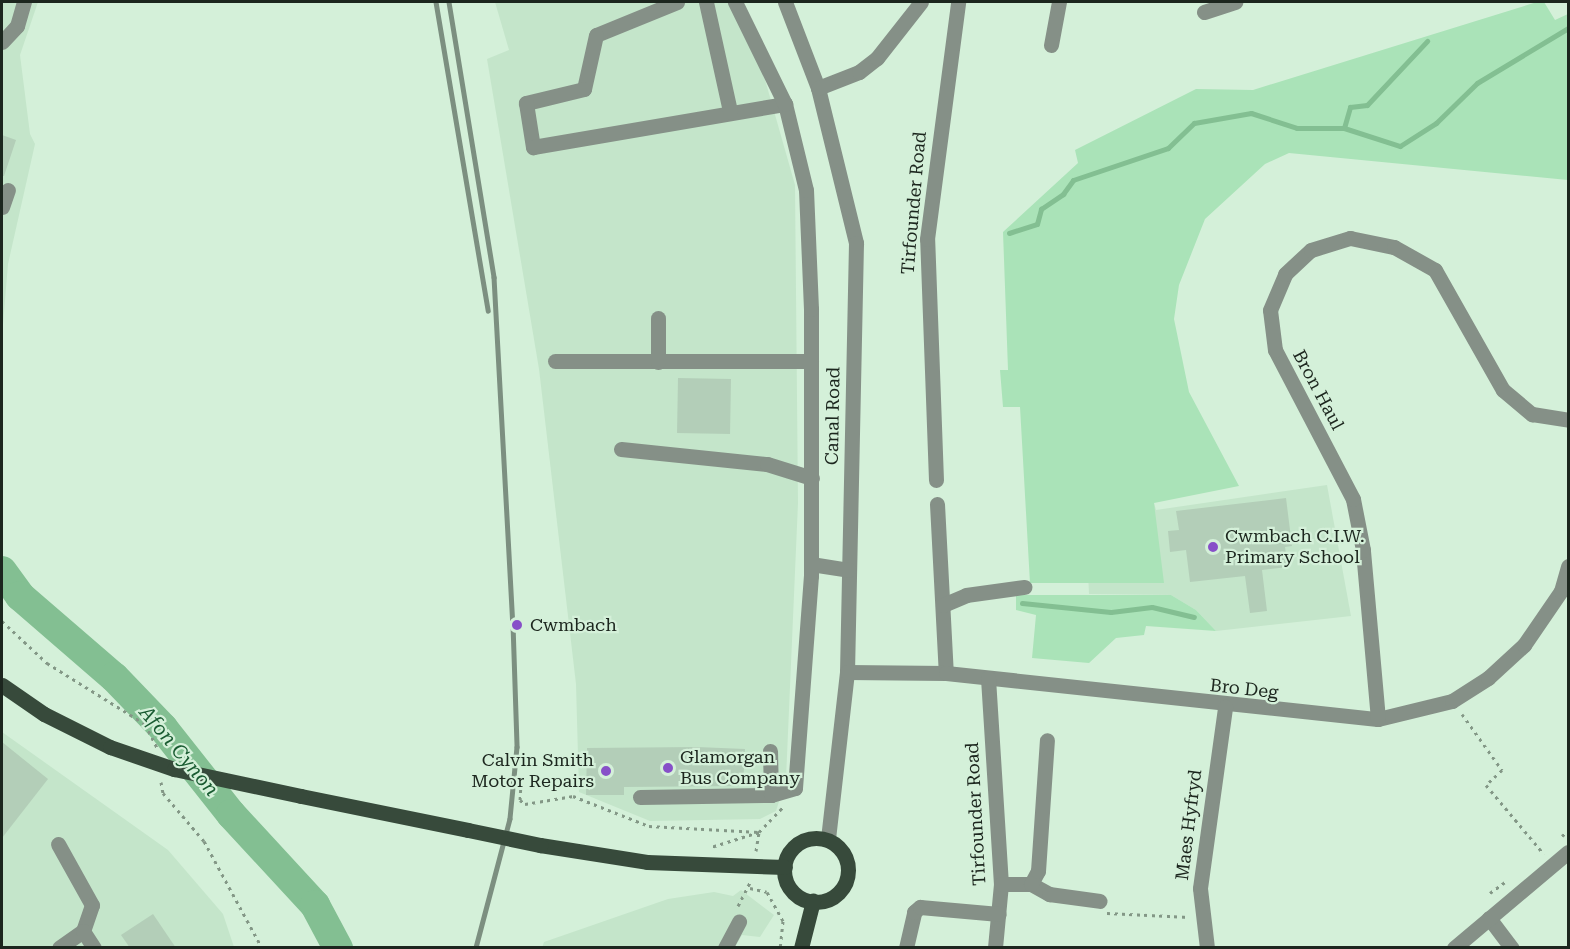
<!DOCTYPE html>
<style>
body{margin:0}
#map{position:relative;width:1570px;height:949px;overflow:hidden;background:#d4f0d9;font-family:"Roboto Serif",serif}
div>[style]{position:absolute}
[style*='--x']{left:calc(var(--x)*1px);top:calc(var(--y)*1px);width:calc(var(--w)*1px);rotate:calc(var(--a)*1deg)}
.built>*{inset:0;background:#c4e5ca}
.green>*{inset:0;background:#aae3b8}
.stream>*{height:5px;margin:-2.5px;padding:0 2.5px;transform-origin:2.5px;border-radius:2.5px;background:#83bf92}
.river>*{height:30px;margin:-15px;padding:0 15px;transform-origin:15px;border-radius:15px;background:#83bf92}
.building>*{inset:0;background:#b3ceb8;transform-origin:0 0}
.path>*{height:3px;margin-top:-1.5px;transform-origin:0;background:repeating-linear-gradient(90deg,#839786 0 3px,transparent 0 7.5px)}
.minor>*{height:15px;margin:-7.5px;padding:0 7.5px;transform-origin:7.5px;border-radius:7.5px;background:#859087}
.major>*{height:15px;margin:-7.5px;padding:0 7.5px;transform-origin:7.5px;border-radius:7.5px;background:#374a3b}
.major>.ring{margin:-7.5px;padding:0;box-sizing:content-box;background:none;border:15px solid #374a3b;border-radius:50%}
.rail>*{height:4.5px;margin:-2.25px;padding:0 2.25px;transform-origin:2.25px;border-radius:2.25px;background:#7c8f80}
.major-bridge>*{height:15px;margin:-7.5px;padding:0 7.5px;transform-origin:7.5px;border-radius:7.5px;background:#374a3b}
.dots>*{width:16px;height:16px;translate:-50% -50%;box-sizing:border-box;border:3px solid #d4f0d9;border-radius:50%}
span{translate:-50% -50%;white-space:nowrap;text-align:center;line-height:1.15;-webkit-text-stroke:4.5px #d4f0d9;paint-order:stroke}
.street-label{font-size:18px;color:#1c261e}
.poi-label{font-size:18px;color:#1c261e}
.left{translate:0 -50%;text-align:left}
.right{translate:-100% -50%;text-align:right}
.water-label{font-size:20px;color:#195b31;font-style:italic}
.frame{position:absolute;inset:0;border:3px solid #1c261e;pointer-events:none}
</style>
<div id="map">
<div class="built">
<i style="clip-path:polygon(2px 2px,38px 2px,20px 55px,30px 134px,35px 144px,8px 264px,2px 337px)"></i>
<i style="clip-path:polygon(495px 2px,728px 2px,764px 76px,795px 185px,798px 503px,786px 779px,776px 811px,760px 819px,650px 821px,579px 792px,576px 684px,539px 369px,487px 59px,509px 50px)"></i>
<i style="clip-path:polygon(1327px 485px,1351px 616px,1216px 631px,1196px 610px,1171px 595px,1089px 594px,1085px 507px,1154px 503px,1156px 510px)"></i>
<i style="clip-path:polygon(2px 732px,168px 850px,223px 914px,234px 947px,2px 947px)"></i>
<i style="clip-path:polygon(741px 890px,774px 915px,760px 937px,742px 935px,735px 947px,542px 948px,544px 942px,668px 899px,714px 892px,733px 896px)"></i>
</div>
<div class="green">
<i style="clip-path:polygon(1537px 2px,1544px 2px,1555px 20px,1568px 14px,1568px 180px,1289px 153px,1265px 164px,1205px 219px,1179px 285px,1174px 319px,1189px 392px,1239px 486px,1154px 503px,1164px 583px,1030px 583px,1020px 407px,1003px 407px,1000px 370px,1008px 370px,1003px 232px,1078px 163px,1075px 150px,1196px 89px,1253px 90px)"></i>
<i style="clip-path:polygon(1016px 595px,1171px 595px,1196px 610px,1216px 631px,1146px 626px,1144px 635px,1116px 638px,1089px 663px,1032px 658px,1036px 615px,1016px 610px)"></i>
</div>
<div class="stream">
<i style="--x:1344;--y:128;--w:22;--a:-74"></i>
<i style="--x:1350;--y:107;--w:17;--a:-7"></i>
<i style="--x:1367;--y:105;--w:88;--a:-46.8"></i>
<i style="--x:1009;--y:233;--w:29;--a:-18"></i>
<i style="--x:1037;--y:224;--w:16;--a:-75"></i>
<i style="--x:1041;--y:209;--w:27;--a:-34"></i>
<i style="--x:1063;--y:194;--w:17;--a:-54"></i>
<i style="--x:1073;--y:180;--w:100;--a:-18.6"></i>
<i style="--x:1168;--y:148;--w:36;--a:-44"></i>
<i style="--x:1194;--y:123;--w:58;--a:-10"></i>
<i style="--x:1251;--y:113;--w:48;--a:18.1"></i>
<i style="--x:1297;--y:128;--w:47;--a:0"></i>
<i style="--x:1344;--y:128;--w:59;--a:17.8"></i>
<i style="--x:1400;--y:146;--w:43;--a:-32.6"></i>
<i style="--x:1436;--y:123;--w:57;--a:-44.3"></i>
<i style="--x:1477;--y:83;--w:106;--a:-31.1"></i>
<i style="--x:1022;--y:603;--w:89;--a:5.8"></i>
<i style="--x:1111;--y:612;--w:41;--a:-7"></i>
<i style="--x:1152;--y:607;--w:43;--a:13.4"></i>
</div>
<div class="river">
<i style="--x:2;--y:571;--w:31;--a:54"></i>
<i style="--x:20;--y:596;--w:124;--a:40.8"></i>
<i style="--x:114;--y:677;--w:71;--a:46.1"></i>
<i style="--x:163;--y:728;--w:110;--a:51.7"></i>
<i style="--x:231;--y:814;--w:124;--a:47.3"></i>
<i style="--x:315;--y:905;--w:49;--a:61.9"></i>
</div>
<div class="building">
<i style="clip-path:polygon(2px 135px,16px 140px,4px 176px,2px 176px)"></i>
<i style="left:678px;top:378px;width:53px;height:55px;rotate:1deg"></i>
<i style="clip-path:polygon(1286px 498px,1292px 546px,1285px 547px,1288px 567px,1262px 570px,1267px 611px,1250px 613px,1245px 576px,1190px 582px,1186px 550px,1170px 552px,1168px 531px,1179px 530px,1176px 511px)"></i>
<i style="clip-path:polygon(2px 742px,48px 779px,2px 838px)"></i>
<i style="clip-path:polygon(697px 747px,745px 749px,743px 786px,624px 787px,624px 795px,586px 795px,587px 748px)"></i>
<i style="clip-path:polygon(153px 914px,176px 948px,130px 948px,121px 935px)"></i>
</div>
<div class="path">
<i style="--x:2;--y:621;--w:62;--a:43"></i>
<i style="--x:47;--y:663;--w:115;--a:31.9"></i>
<i style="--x:145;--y:724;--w:27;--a:63"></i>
<i style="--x:1462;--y:714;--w:69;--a:54.5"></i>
<i style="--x:1502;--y:770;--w:22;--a:137"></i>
<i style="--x:1486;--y:785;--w:90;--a:50"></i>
<i style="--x:161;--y:782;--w:11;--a:80"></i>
<i style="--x:163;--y:793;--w:63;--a:49.5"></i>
<i style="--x:204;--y:841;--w:122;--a:61.5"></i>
<i style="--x:521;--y:782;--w:18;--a:93"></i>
<i style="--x:520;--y:800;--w:6;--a:39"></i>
<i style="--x:525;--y:804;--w:49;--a:-9.5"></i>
<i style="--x:573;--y:796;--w:82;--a:21.5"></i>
<i style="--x:649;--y:826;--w:110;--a:3.1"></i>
<i style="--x:759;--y:832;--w:50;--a:162.6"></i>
<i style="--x:1562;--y:836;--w:8;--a:-40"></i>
<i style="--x:756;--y:851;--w:19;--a:-81"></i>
<i style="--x:759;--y:832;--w:35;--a:-46"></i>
<i style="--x:750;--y:888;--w:17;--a:13"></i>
<i style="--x:767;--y:892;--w:33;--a:61"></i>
<i style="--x:783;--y:921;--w:27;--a:96"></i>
<i style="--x:1490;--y:893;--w:22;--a:-36"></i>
<i style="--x:738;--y:906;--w:28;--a:-63"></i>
<i style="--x:1107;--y:913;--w:82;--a:2.8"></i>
</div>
<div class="minor">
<i style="--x:677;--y:2;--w:87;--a:157.8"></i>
<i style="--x:596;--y:35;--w:55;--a:102.5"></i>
<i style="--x:584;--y:89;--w:60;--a:166.4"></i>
<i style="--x:526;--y:103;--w:45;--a:81"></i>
<i style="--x:533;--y:147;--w:256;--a:-9.7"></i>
<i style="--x:706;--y:2;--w:112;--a:77.6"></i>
<i style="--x:785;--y:2;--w:92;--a:69"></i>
<i style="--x:818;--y:88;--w:160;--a:76.2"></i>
<i style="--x:856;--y:243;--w:429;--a:91.2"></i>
<i style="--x:847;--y:672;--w:169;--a:96.5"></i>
<i style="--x:1204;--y:12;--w:33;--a:-18"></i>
<i style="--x:2;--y:42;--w:22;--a:-47"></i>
<i style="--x:17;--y:26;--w:25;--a:-74"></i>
<i style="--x:1051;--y:45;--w:44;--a:-79.5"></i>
<i style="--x:818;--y:88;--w:44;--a:-21.3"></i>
<i style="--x:859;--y:72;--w:23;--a:-38"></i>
<i style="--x:877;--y:58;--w:71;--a:-51.8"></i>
<i style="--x:2;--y:207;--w:18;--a:-71"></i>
<i style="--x:555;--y:361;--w:256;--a:0"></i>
<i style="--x:658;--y:362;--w:44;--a:-90"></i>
<i style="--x:621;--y:449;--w:147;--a:5.9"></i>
<i style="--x:767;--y:464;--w:47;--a:17.3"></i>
<i style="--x:936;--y:480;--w:241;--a:-92.1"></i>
<i style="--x:927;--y:239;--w:239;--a:-82.5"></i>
<i style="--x:937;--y:504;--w:169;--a:87"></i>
<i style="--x:811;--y:564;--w:38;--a:9"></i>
<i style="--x:943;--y:605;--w:25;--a:-23"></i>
<i style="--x:966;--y:595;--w:59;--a:-7.9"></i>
<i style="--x:847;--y:672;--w:99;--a:0.6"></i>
<i style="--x:946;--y:673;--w:434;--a:6.1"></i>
<i style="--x:1378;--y:719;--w:76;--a:-13.7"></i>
<i style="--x:1452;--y:701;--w:43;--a:-32.6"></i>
<i style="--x:1488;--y:678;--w:49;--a:-42.5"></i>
<i style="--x:1524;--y:645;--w:65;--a:-55.6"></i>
<i style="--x:1561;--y:591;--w:26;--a:-74"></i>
<i style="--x:988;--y:678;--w:206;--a:86.4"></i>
<i style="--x:1001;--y:884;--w:64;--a:95.4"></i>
<i style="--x:1378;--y:719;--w:170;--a:-95.1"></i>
<i style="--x:1363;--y:550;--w:52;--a:-101.1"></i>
<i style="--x:1353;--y:499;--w:168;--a:-117.6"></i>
<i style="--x:1275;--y:350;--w:40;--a:-97.1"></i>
<i style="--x:1270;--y:310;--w:39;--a:-67"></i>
<i style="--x:1285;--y:274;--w:35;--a:-43"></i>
<i style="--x:1311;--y:250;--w:41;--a:-17.1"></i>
<i style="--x:1350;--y:238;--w:45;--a:11.6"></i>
<i style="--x:1394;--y:247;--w:47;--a:29.3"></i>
<i style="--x:1435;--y:270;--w:138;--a:60.5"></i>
<i style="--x:1503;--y:390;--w:38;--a:40"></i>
<i style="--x:1532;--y:414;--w:36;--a:9"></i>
<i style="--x:770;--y:751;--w:44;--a:88.7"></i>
<i style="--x:640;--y:797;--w:131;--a:-0.9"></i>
<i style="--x:771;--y:795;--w:25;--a:-16"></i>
<i style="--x:795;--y:788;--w:213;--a:-85.7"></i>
<i style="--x:811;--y:576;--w:267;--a:-90"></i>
<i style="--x:811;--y:309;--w:119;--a:-92.4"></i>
<i style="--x:806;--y:190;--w:89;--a:-103.7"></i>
<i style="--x:785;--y:104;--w:114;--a:-116.1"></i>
<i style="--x:58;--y:844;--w:70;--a:60.9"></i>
<i style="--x:92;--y:905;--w:28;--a:109"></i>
<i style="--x:83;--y:931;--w:29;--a:145"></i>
<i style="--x:1001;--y:884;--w:30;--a:0"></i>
<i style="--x:1031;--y:884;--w:21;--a:29"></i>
<i style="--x:1049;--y:894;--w:51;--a:7.8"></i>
<i style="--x:1031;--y:884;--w:15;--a:-62"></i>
<i style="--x:1038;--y:871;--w:131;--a:-86.1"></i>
<i style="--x:1489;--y:918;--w:38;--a:53"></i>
<i style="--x:83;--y:931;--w:20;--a:57"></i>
<i style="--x:725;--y:948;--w:30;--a:-62"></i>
<i style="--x:906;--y:948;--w:37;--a:-77"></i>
<i style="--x:914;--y:912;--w:8;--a:-40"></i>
<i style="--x:920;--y:907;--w:79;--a:5.1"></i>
<i style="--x:1207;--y:948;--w:60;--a:-96.7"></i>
<i style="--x:1200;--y:888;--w:183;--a:-82.1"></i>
<i style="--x:1454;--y:948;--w:149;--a:-40.1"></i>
</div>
<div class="major">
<i style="--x:2;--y:685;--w:51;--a:34.6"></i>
<i style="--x:44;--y:714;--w:74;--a:26.6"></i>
<i style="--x:301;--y:796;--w:170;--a:11.5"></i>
<i class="ring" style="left:784px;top:838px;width:49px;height:49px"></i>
<i style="--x:540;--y:845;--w:108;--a:9"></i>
<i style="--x:647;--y:862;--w:138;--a:2.1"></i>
<i style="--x:801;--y:948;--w:49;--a:-75.7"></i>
</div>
<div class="rail">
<i style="--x:436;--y:2;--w:313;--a:80.4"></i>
<i style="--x:449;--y:2;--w:279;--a:80.7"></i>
<i style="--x:494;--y:277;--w:348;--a:86.9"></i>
<i style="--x:513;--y:624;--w:123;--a:88.1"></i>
<i style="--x:517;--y:747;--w:72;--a:95.6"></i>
<i style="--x:510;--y:819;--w:133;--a:104.8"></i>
</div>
<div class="major-bridge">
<i style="--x:110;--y:747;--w:68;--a:19"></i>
<i style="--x:174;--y:769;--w:130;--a:12"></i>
<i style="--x:468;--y:830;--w:74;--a:11.8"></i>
</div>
<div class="dots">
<i style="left:1213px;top:547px;background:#8750c8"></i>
<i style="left:517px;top:625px;background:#8750c8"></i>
<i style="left:668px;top:768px;background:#8750c8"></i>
<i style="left:606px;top:771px;background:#8750c8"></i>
</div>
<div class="street-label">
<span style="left:914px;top:203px;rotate:-85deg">Tirfounder Road</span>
<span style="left:1318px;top:390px;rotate:62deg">Bron Haul</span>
<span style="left:833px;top:416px;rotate:-89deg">Canal Road</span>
<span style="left:1244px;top:689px;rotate:6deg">Bro Deg</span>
<span style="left:976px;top:814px;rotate:-93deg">Tirfounder Road</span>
<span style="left:1189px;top:825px;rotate:-83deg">Maes Hyfryd</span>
</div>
<div class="poi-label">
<span class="left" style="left:1225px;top:547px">Cwmbach C.I.W.<br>Primary School</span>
<span class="left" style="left:530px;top:625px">Cwmbach</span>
<span class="left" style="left:680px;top:768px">Glamorgan<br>Bus Company</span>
<span class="right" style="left:594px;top:771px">Calvin Smith<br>Motor Repairs</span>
</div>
<div class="water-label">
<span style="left:179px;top:751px;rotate:50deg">Afon Cynon</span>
</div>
<div class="frame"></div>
</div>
